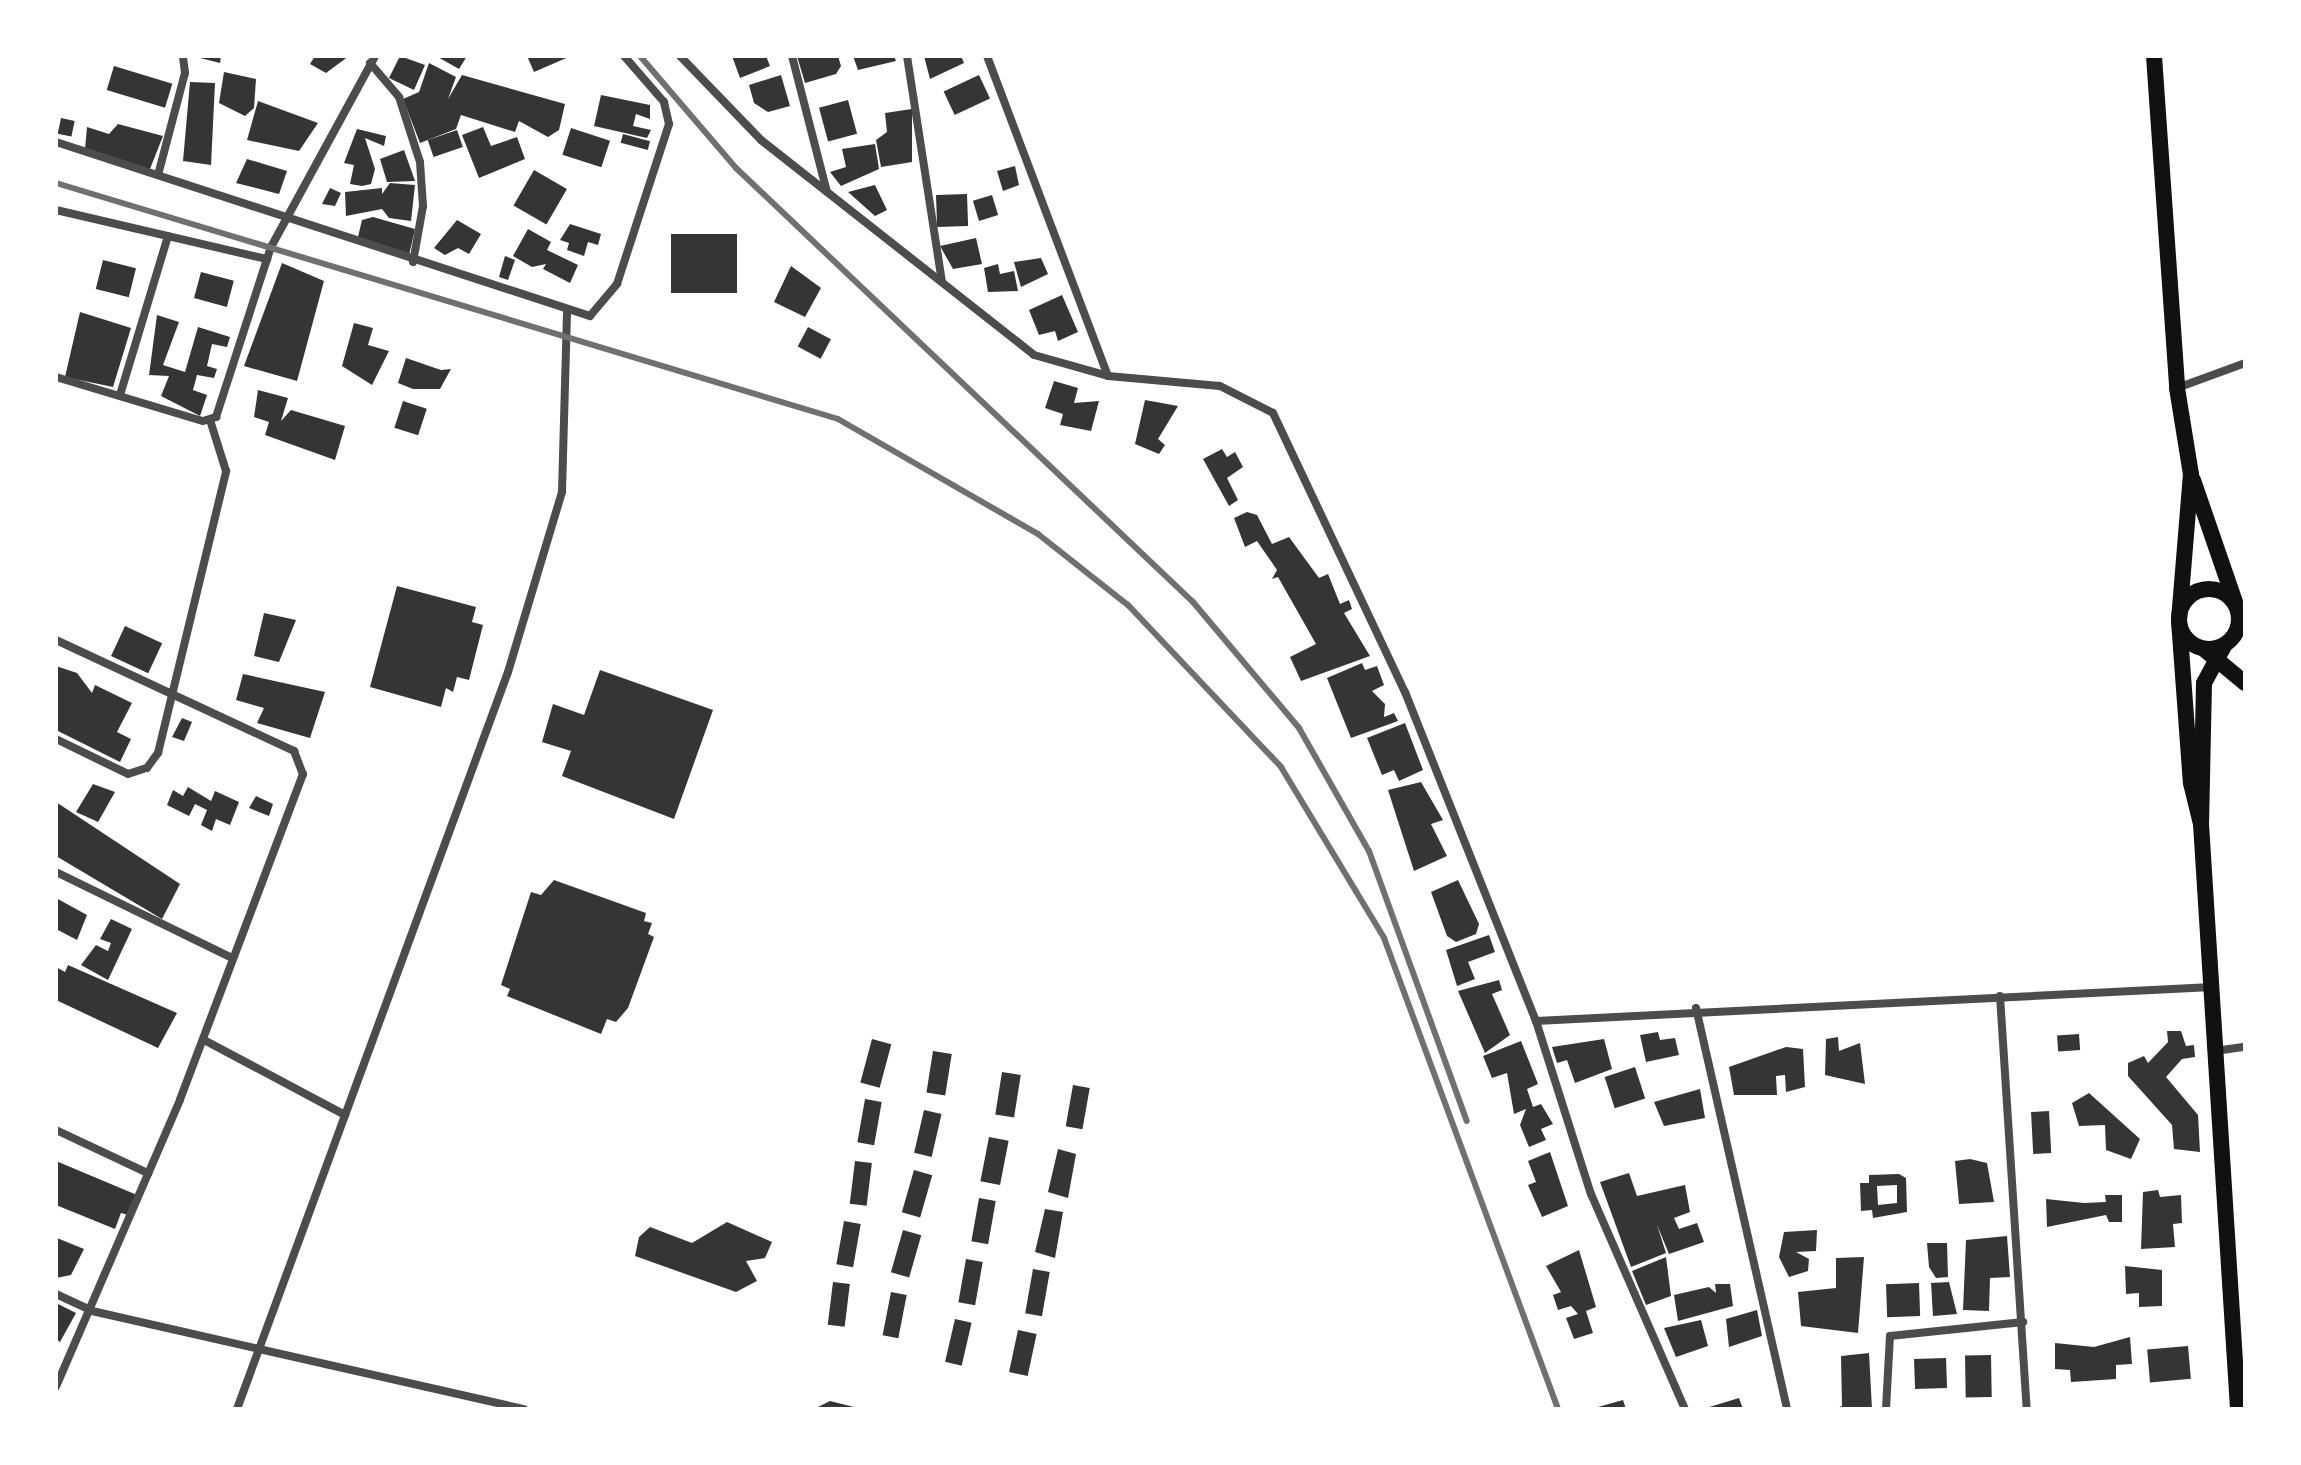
<!DOCTYPE html>
<style>
body{margin:0}
#map{position:relative;width:2301px;height:1465px;overflow:hidden;background:#fff;font-family:Arial,sans-serif}
div>[style]{position:absolute}
[style*='--x']{left:calc(var(--x)*1px);top:calc(var(--y)*1px);width:calc(var(--w)*1px);rotate:calc(var(--a)*1deg)}
.building>*{inset:0;background:#353535;transform-origin:0 0}
.minor>*{height:8px;margin:-4px;padding:0 4px;transform-origin:4px;border-radius:4px;background:#4c4c4c}
.secondary>*{height:16px;margin:-8px;padding:0 8px;transform-origin:8px;border-radius:8px;background:#111}
.primary>*{height:16px;margin:-8px;padding:0 8px;transform-origin:8px;border-radius:8px;background:#111}
.primary>.ring{margin:-8px;padding:0;box-sizing:content-box;background:none;border:16px solid #111;border-radius:50%}
.rail>*{height:6px;margin:-3px;padding:0 3px;transform-origin:3px;border-radius:3px;background:#707070}
span{translate:-50% -50%;white-space:nowrap;text-align:center;line-height:1.15;-webkit-text-stroke:7px #fff;paint-order:stroke}
.frame{position:absolute;inset:0;border:58px solid #fff;pointer-events:none}
</style>
<div id="map">
<div class="building">
<i style="clip-path:polygon(192px 56px,221px 56px,220px 63px)"></i>
<i style="clip-path:polygon(315px 56px,349px 56px,326px 73px,310px 64px)"></i>
<i style="clip-path:polygon(400px 56px,425px 65px,414px 90px,389px 78px)"></i>
<i style="clip-path:polygon(436px 56px,467px 56px,459px 69px)"></i>
<i style="clip-path:polygon(527px 56px,571px 56px,534px 72px)"></i>
<i style="clip-path:polygon(732px 56px,766px 56px,770px 66px,740px 78px)"></i>
<i style="clip-path:polygon(797px 56px,838px 56px,841px 66px,836px 74px,805px 83px)"></i>
<i style="clip-path:polygon(853px 56px,894px 56px,896px 61px,858px 70px)"></i>
<i style="clip-path:polygon(924px 56px,961px 56px,964px 63px,930px 79px)"></i>
<i style="clip-path:polygon(429px 63px,456px 77px,448px 99px,462px 75px,565px 104px,559px 130px,548px 137px,519px 121px,515px 132px,461px 115px,456px 129px,420px 143px,403px 99px,419px 92px)"></i>
<i style="left:114px;top:66px;width:61px;height:25px;rotate:17deg"></i>
<i style="clip-path:polygon(224px 72px,256px 79px,254px 108px,245px 116px,219px 103px)"></i>
<i style="clip-path:polygon(781px 75px,790px 106px,768px 112px,754px 103px,749px 85px)"></i>
<i style="left:979px;top:75px;width:26px;height:39px;rotate:65deg"></i>
<i style="clip-path:polygon(190px 82px,215px 83px,211px 165px,183px 161px)"></i>
<i style="clip-path:polygon(601px 95px,650px 105px,650px 119px,636px 114px,633px 126px,651px 130px,647px 138px,594px 126px)"></i>
<i style="left:848px;top:100px;width:35px;height:30px;rotate:75deg"></i>
<i style="clip-path:polygon(258px 101px,318px 123px,299px 151px,247px 140px)"></i>
<i style="clip-path:polygon(912px 109px,912px 162px,881px 167px,876px 140px,887px 132px,885px 113px)"></i>
<i style="left:61px;top:118px;width:14px;height:16px;rotate:12deg"></i>
<i style="clip-path:polygon(118px 124px,163px 136px,150px 169px,85px 149px,87px 127px,109px 134px)"></i>
<i style="clip-path:polygon(483px 127px,491px 146px,517px 137px,525px 159px,479px 178px,462px 135px)"></i>
<i style="left:571px;top:128px;width:41px;height:28px;rotate:18deg"></i>
<i style="clip-path:polygon(357px 129px,386px 136px,384px 146px,365px 138px,375px 169px,371px 184px,362px 186px,350px 184px,354px 165px,344px 163px)"></i>
<i style="left:457px;top:130px;width:18px;height:31px;rotate:71deg"></i>
<i style="left:623px;top:134px;width:28px;height:9px;rotate:15deg"></i>
<i style="clip-path:polygon(875px 144px,879px 169px,841px 186px,830px 172px,846px 167px,842px 149px)"></i>
<i style="clip-path:polygon(404px 150px,415px 181px,387px 182px,380px 159px)"></i>
<i style="clip-path:polygon(247px 159px,287px 171px,279px 194px,236px 183px)"></i>
<i style="clip-path:polygon(1015px 166px,1019px 185px,1003px 191px,997px 171px)"></i>
<i style="left:534px;top:170px;width:38px;height:41px;rotate:30deg"></i>
<i style="clip-path:polygon(390px 183px,415px 185px,411px 221px,389px 218px,382px 209px,346px 216px,345px 192px,382px 188px,382px 194px)"></i>
<i style="clip-path:polygon(875px 185px,887px 210px,875px 216px,848px 192px)"></i>
<i style="clip-path:polygon(330px 188px,341px 193px,335px 206px,322px 204px)"></i>
<i style="left:967px;top:194px;width:32px;height:31px;rotate:88deg"></i>
<i style="left:992px;top:195px;width:21px;height:20px;rotate:73deg"></i>
<i style="clip-path:polygon(373px 217px,415px 229px,409px 255px,357px 241px,362px 220px)"></i>
<i style="clip-path:polygon(457px 220px,481px 234px,469px 254px,458px 248px,445px 255px,434px 248px)"></i>
<i style="clip-path:polygon(570px 224px,601px 234px,598px 245px,588px 242px,584px 256px,567px 250px,569px 243px,560px 240px)"></i>
<i style="clip-path:polygon(528px 229px,551px 242px,547px 250px,578px 265px,570px 283px,543px 269px,546px 264px,532px 267px,513px 256px)"></i>
<i style="left:737px;top:234px;width:59px;height:66px;rotate:90deg"></i>
<i style="clip-path:polygon(976px 238px,982px 264px,953px 269px,940px 246px)"></i>
<i style="clip-path:polygon(505px 256px,515px 260px,508px 280px,499px 277px)"></i>
<i style="clip-path:polygon(1041px 258px,1048px 274px,1021px 287px,1014px 262px)"></i>
<i style="left:103px;top:260px;width:34px;height:30px;rotate:14deg"></i>
<i style="clip-path:polygon(282px 263px,324px 281px,297px 381px,244px 366px)"></i>
<i style="clip-path:polygon(998px 264px,1000px 274px,1014px 271px,1018px 291px,988px 292px,984px 268px)"></i>
<i style="clip-path:polygon(791px 266px,821px 288px,805px 317px,774px 302px)"></i>
<i style="left:201px;top:272px;width:34px;height:27px;rotate:15deg"></i>
<i style="clip-path:polygon(1062px 295px,1078px 332px,1058px 341px,1055px 331px,1039px 335px,1029px 310px)"></i>
<i style="clip-path:polygon(80px 312px,131px 328px,113px 387px,65px 377px)"></i>
<i style="clip-path:polygon(157px 315px,179px 322px,163px 365px,185px 372px,198px 327px,230px 337px,227px 347px,212px 344px,207px 366px,217px 369px,214px 378px,197px 375px,193px 390px,207px 395px,200px 416px,161px 396px,169px 376px,149px 375px)"></i>
<i style="clip-path:polygon(354px 323px,373px 328px,368px 345px,389px 351px,372px 385px,342px 366px)"></i>
<i style="left:808px;top:327px;width:26px;height:22px;rotate:28deg"></i>
<i style="clip-path:polygon(406px 358px,441px 370px,451px 369px,440px 389px,413px 389px,398px 383px)"></i>
<i style="clip-path:polygon(1054px 381px,1078px 388px,1074px 403px,1099px 401px,1091px 431px,1060px 425px,1063px 414px,1045px 408px)"></i>
<i style="clip-path:polygon(258px 390px,288px 398px,281px 421px,291px 410px,345px 426px,335px 460px,265px 435px,269px 422px,254px 417px)"></i>
<i style="clip-path:polygon(1145px 400px,1178px 406px,1158px 439px,1165px 445px,1159px 454px,1135px 444px)"></i>
<i style="left:403px;top:401px;width:25px;height:28px;rotate:18deg"></i>
<i style="clip-path:polygon(1222px 449px,1227px 457px,1235px 452px,1243px 467px,1227px 478px,1238px 500px,1229px 506px,1203px 459px)"></i>
<i style="clip-path:polygon(1247px 512px,1257px 515px,1272px 544px,1289px 537px,1319px 578px,1328px 574px,1340px 604px,1349px 600px,1352px 609px,1344px 613px,1370px 656px,1301px 681px,1290px 657px,1316px 644px,1278px 577px,1272px 579px,1277px 570px,1257px 541px,1245px 547px,1234px 518px)"></i>
<i style="clip-path:polygon(397px 586px,476px 607px,472px 622px,483px 625px,469px 680px,457px 677px,453px 692px,446px 688px,441px 707px,370px 687px)"></i>
<i style="clip-path:polygon(264px 613px,296px 620px,279px 662px,254px 656px)"></i>
<i style="left:125px;top:626px;width:41px;height:33px;rotate:25deg"></i>
<i style="clip-path:polygon(1362px 663px,1365px 670px,1377px 666px,1384px 685px,1372px 691px,1385px 704px,1384px 717px,1394px 713px,1398px 721px,1351px 738px,1327px 678px)"></i>
<i style="clip-path:polygon(56px 666px,77px 673px,92px 693px,95px 685px,132px 703px,117px 732px,131px 739px,120px 762px,56px 730px)"></i>
<i style="clip-path:polygon(600px 670px,713px 710px,674px 819px,562px 776px,571px 751px,542px 742px,553px 704px,584px 715px)"></i>
<i style="clip-path:polygon(243px 674px,325px 692px,310px 738px,257px 723px,264px 708px,236px 700px)"></i>
<i style="clip-path:polygon(182px 718px,192px 722px,184px 741px,172px 737px)"></i>
<i style="clip-path:polygon(1405px 723px,1423px 770px,1399px 781px,1394px 770px,1382px 775px,1367px 738px)"></i>
<i style="clip-path:polygon(1421px 782px,1443px 820px,1431px 824px,1447px 856px,1414px 871px,1388px 790px)"></i>
<i style="clip-path:polygon(93px 784px,115px 792px,98px 822px,76px 812px)"></i>
<i style="clip-path:polygon(188px 787px,211px 801px,215px 791px,239px 802px,230px 825px,216px 819px,212px 831px,201px 825px,207px 810px,195px 804px,189px 816px,167px 805px,173px 790px,183px 796px)"></i>
<i style="clip-path:polygon(256px 796px,273px 804px,269px 816px,249px 808px)"></i>
<i style="clip-path:polygon(56px 802px,180px 884px,162px 919px,56px 856px)"></i>
<i style="clip-path:polygon(554px 880px,646px 913px,644px 921px,652px 923px,648px 934px,654px 937px,628px 1008px,616px 1022px,607px 1019px,601px 1034px,507px 996px,510px 989px,501px 985px,531px 892px,541px 895px)"></i>
<i style="clip-path:polygon(1458px 880px,1479px 924px,1476px 934px,1456px 942px,1447px 936px,1431px 892px)"></i>
<i style="clip-path:polygon(56px 898px,87px 915px,77px 940px,56px 929px)"></i>
<i style="clip-path:polygon(111px 919px,132px 929px,108px 980px,81px 965px,96px 945px,108px 951px,111px 943px,100px 939px)"></i>
<i style="clip-path:polygon(1489px 935px,1495px 952px,1468px 962px,1475px 979px,1457px 986px,1446px 950px)"></i>
<i style="clip-path:polygon(68px 965px,177px 1013px,158px 1048px,56px 1000px,56px 967px,65px 972px)"></i>
<i style="clip-path:polygon(1499px 980px,1502px 990px,1492px 994px,1510px 1035px,1485px 1053px,1458px 991px)"></i>
<i style="clip-path:polygon(2167px 1031px,2181px 1031px,2186px 1046px,2194px 1045px,2195px 1057px,2182px 1059px,2166px 1077px,2198px 1115px,2200px 1152px,2174px 1149px,2172px 1125px,2128px 1076px,2128px 1063px,2144px 1056px,2148px 1063px,2168px 1042px)"></i>
<i style="clip-path:polygon(1658px 1032px,1660px 1040px,1675px 1038px,1679px 1055px,1646px 1062px,1640px 1035px)"></i>
<i style="left:2079px;top:1034px;width:16px;height:22px;rotate:86deg"></i>
<i style="clip-path:polygon(1838px 1037px,1839px 1051px,1860px 1043px,1865px 1084px,1825px 1075px,1826px 1039px)"></i>
<i style="left:872px;top:1039px;width:20px;height:45px;rotate:15deg"></i>
<i style="clip-path:polygon(1604px 1039px,1612px 1069px,1575px 1083px,1567px 1060px,1557px 1063px,1552px 1047px)"></i>
<i style="clip-path:polygon(1521px 1041px,1538px 1084px,1527px 1089px,1533px 1107px,1541px 1104px,1553px 1124px,1541px 1129px,1546px 1140px,1529px 1147px,1520px 1125px,1526px 1109px,1514px 1114px,1507px 1073px,1492px 1078px,1483px 1056px)"></i>
<i style="clip-path:polygon(1786px 1047px,1803px 1049px,1805px 1087px,1786px 1092px,1785px 1075px,1776px 1076px,1777px 1095px,1734px 1095px,1729px 1067px)"></i>
<i style="left:933px;top:1051px;width:19px;height:42px;rotate:9deg"></i>
<i style="left:1635px;top:1067px;width:33px;height:32px;rotate:72deg"></i>
<i style="left:1002px;top:1072px;width:19px;height:43px;rotate:9deg"></i>
<i style="left:1073px;top:1085px;width:17px;height:42px;rotate:10deg"></i>
<i style="clip-path:polygon(1700px 1089px,1705px 1118px,1664px 1126px,1654px 1102px)"></i>
<i style="clip-path:polygon(2089px 1093px,2140px 1139px,2131px 1159px,2106px 1150px,2105px 1125px,2079px 1126px,2072px 1103px)"></i>
<i style="left:865px;top:1099px;width:17px;height:44px;rotate:10deg"></i>
<i style="left:924px;top:1110px;width:18px;height:44px;rotate:13deg"></i>
<i style="left:2049px;top:1111px;width:42px;height:18px;rotate:87deg"></i>
<i style="left:989px;top:1137px;width:20px;height:45px;rotate:11deg"></i>
<i style="clip-path:polygon(1058px 1149px,1076px 1154px,1068px 1198px,1048px 1192px)"></i>
<i style="clip-path:polygon(1550px 1152px,1568px 1206px,1542px 1217px,1528px 1185px,1536px 1182px,1528px 1161px)"></i>
<i style="clip-path:polygon(1970px 1159px,1987px 1163px,1994px 1202px,1959px 1204px,1955px 1161px)"></i>
<i style="clip-path:polygon(56px 1161px,137px 1195px,128px 1215px,121px 1213px,115px 1229px,56px 1205px)"></i>
<i style="left:855px;top:1161px;width:17px;height:43px;rotate:7deg"></i>
<i style="left:914px;top:1170px;width:19px;height:44px;rotate:16deg"></i>
<i style="clip-path:polygon(1629px 1173px,1637px 1196px,1685px 1185px,1690px 1212px,1674px 1218px,1679px 1229px,1697px 1223px,1704px 1242px,1669px 1254px,1657px 1225px,1666px 1253px,1631px 1267px,1600px 1182px)"></i>
<i style="clip-path:polygon(evenodd,1899px 1174px,1906px 1178px,1907px 1212px,1873px 1218px,1872px 1210px,1861px 1211px,1860px 1183px,1869px 1183px,1869px 1175px,1899px 1174px,1897px 1185px,1897px 1203px,1878px 1205px,1877px 1186px,1897px 1185px)"></i>
<i style="clip-path:polygon(2158px 1190px,2160px 1197px,2181px 1195px,2182px 1223px,2173px 1224px,2175px 1247px,2141px 1249px,2143px 1192px)"></i>
<i style="clip-path:polygon(2105px 1195px,2122px 1195px,2122px 1222px,2109px 1222px,2106px 1215px,2047px 1227px,2046px 1199px,2084px 1203px,2106px 1202px)"></i>
<i style="left:979px;top:1198px;width:17px;height:44px;rotate:10deg"></i>
<i style="clip-path:polygon(1045px 1209px,1063px 1212px,1055px 1258px,1035px 1252px)"></i>
<i style="left:844px;top:1221px;width:17px;height:44px;rotate:10deg"></i>
<i style="clip-path:polygon(727px 1222px,772px 1242px,765px 1258px,746px 1261px,757px 1281px,736px 1292px,635px 1256px,639px 1237px,650px 1227px,692px 1243px)"></i>
<i style="left:903px;top:1230px;width:19px;height:44px;rotate:16deg"></i>
<i style="clip-path:polygon(1817px 1230px,1816px 1251px,1796px 1252px,1809px 1259px,1808px 1271px,1789px 1277px,1779px 1257px,1784px 1232px)"></i>
<i style="clip-path:polygon(2007px 1236px,2010px 1277px,1990px 1278px,1989px 1311px,1963px 1310px,1966px 1240px)"></i>
<i style="clip-path:polygon(57px 1238px,84px 1249px,71px 1275px,56px 1278px)"></i>
<i style="clip-path:polygon(1927px 1243px,1947px 1243px,1948px 1277px,1936px 1278px,1929px 1267px)"></i>
<i style="clip-path:polygon(1579px 1250px,1596px 1307px,1586px 1311px,1593px 1333px,1574px 1339px,1566px 1318px,1578px 1314px,1571px 1306px,1558px 1310px,1553px 1295px,1561px 1292px,1546px 1266px)"></i>
<i style="clip-path:polygon(1666px 1257px,1671px 1296px,1646px 1305px,1632px 1271px)"></i>
<i style="clip-path:polygon(1864px 1257px,1858px 1333px,1801px 1326px,1798px 1292px,1836px 1288px,1836px 1258px)"></i>
<i style="left:966px;top:1259px;width:17px;height:44px;rotate:10deg"></i>
<i style="clip-path:polygon(2125px 1266px,2162px 1270px,2162px 1306px,2139px 1307px,2139px 1293px,2126px 1294px)"></i>
<i style="left:1033px;top:1269px;width:17px;height:45px;rotate:10deg"></i>
<i style="left:833px;top:1282px;width:17px;height:43px;rotate:7deg"></i>
<i style="clip-path:polygon(1949px 1282px,1957px 1314px,1933px 1316px,1931px 1283px)"></i>
<i style="left:1919px;top:1283px;width:33px;height:33px;rotate:88deg"></i>
<i style="clip-path:polygon(1715px 1284px,1730px 1284px,1733px 1306px,1678px 1321px,1674px 1295px,1709px 1287px,1716px 1293px)"></i>
<i style="left:891px;top:1292px;width:16px;height:44px;rotate:11deg"></i>
<i style="clip-path:polygon(56px 1303px,76px 1313px,60px 1342px,56px 1339px)"></i>
<i style="clip-path:polygon(1757px 1310px,1762px 1336px,1729px 1347px,1726px 1319px)"></i>
<i style="left:955px;top:1319px;width:17px;height:44px;rotate:13deg"></i>
<i style="clip-path:polygon(1701px 1320px,1708px 1346px,1676px 1357px,1664px 1328px)"></i>
<i style="left:1018px;top:1330px;width:19px;height:43px;rotate:12deg"></i>
<i style="clip-path:polygon(2130px 1337px,2132px 1364px,2116px 1365px,2116px 1379px,2071px 1382px,2070px 1370px,2055px 1369px,2055px 1343px,2094px 1347px)"></i>
<i style="left:2188px;top:1346px;width:33px;height:41px;rotate:85deg"></i>
<i style="clip-path:polygon(1869px 1353px,1872px 1409px,1834px 1409px,1842px 1406px,1841px 1356px)"></i>
<i style="left:1991px;top:1355px;width:42px;height:26px;rotate:89deg"></i>
<i style="left:1946px;top:1358px;width:30px;height:32px;rotate:88deg"></i>
<i style="clip-path:polygon(1739px 1398px,1743px 1409px,1706px 1409px,1706px 1408px)"></i>
<i style="clip-path:polygon(1623px 1400px,1626px 1409px,1599px 1409px,1598px 1407px)"></i>
<i style="clip-path:polygon(830px 1401px,858px 1408px,857px 1409px,814px 1409px)"></i>
</div>
<div class="minor">
<i style="--x:680;--y:56;--w:117;--a:46"></i>
<i style="--x:761;--y:140;--w:347;--a:38.2"></i>
<i style="--x:1034;--y:355;--w:77;--a:15.8"></i>
<i style="--x:1108;--y:376;--w:112;--a:5.1"></i>
<i style="--x:1220;--y:386;--w:59;--a:27"></i>
<i style="--x:1273;--y:413;--w:309;--a:64.7"></i>
<i style="--x:1405;--y:692;--w:354;--a:68.3"></i>
<i style="--x:1536;--y:1021;--w:182;--a:72.4"></i>
<i style="--x:1591;--y:1194;--w:235;--a:66.4"></i>
<i style="--x:792;--y:56;--w:140;--a:75.6"></i>
<i style="--x:907;--y:56;--w:228;--a:81.2"></i>
<i style="--x:987;--y:56;--w:342;--a:69.3"></i>
<i style="--x:370;--y:63;--w:45;--a:49.5"></i>
<i style="--x:399;--y:97;--w:68;--a:72.1"></i>
<i style="--x:420;--y:162;--w:44;--a:86.1"></i>
<i style="--x:423;--y:206;--w:57;--a:100.1"></i>
<i style="--x:56;--y:142;--w:562;--a:18.05"></i>
<i style="--x:590;--y:316;--w:42;--a:-49.8"></i>
<i style="--x:617;--y:284;--w:168;--a:-72"></i>
<i style="--x:669;--y:124;--w:23;--a:-103"></i>
<i style="--x:664;--y:102;--w:61;--a:-131"></i>
<i style="--x:158;--y:175;--w:106;--a:-75.2"></i>
<i style="--x:185;--y:73;--w:17;--a:-97"></i>
<i style="--x:56;--y:210;--w:217;--a:13.1"></i>
<i style="--x:56;--y:377;--w:153;--a:16.7"></i>
<i style="--x:203;--y:421;--w:14;--a:-17"></i>
<i style="--x:216;--y:417;--w:179;--a:-72.1"></i>
<i style="--x:271;--y:247;--w:217;--a:-61.4"></i>
<i style="--x:2177;--y:388;--w:72;--a:-20.2"></i>
<i style="--x:120;--y:395;--w:166;--a:-73.2"></i>
<i style="--x:56;--y:640;--w:263;--a:25"></i>
<i style="--x:294;--y:751;--w:25;--a:69"></i>
<i style="--x:303;--y:774;--w:348;--a:110.7"></i>
<i style="--x:180;--y:1100;--w:312;--a:113.4"></i>
<i style="--x:56;--y:739;--w:80;--a:25.9"></i>
<i style="--x:128;--y:774;--w:20;--a:-18"></i>
<i style="--x:147;--y:768;--w:19;--a:-54"></i>
<i style="--x:158;--y:753;--w:290;--a:-76.4"></i>
<i style="--x:226;--y:471;--w:53;--a:-107.4"></i>
<i style="--x:56;--y:872;--w:194;--a:26"></i>
<i style="--x:2000;--y:996;--w:414;--a:86.3"></i>
<i style="--x:1696;--y:1008;--w:411;--a:77.2"></i>
<i style="--x:1536;--y:1021;--w:677;--a:-2.88"></i>
<i style="--x:204;--y:1040;--w:160;--a:28"></i>
<i style="--x:2215;--y:1051;--w:30;--a:-8"></i>
<i style="--x:56;--y:1130;--w:102;--a:25.1"></i>
<i style="--x:56;--y:1294;--w:40;--a:25"></i>
<i style="--x:92;--y:1311;--w:443;--a:12.8"></i>
<i style="--x:237;--y:1409;--w:785;--a:-69.81"></i>
<i style="--x:508;--y:672;--w:188;--a:-73.3"></i>
<i style="--x:562;--y:492;--w:182;--a:-88.4"></i>
<i style="--x:1886;--y:1409;--w:73;--a:-86.9"></i>
<i style="--x:1890;--y:1336;--w:134;--a:-6"></i>
</div>
<div class="secondary">
<i style="--x:2238;--y:611;--w:18;--a:68"></i>
<i style="--x:2204;--y:649;--w:53;--a:39.7"></i>
</div>
<div class="primary">
<i style="--x:2154;--y:56;--w:333;--a:86"></i>
<i style="--x:2177;--y:388;--w:87;--a:80.8"></i>
<i style="--x:2191;--y:474;--w:147;--a:94.7"></i>
<i style="--x:2179;--y:621;--w:162;--a:85.8"></i>
<i style="--x:2191;--y:783;--w:42;--a:76.3"></i>
<i style="--x:2193;--y:480;--w:129;--a:71"></i>
<i class="ring" style="left:2179px;top:589px;width:44px;height:44px"></i>
<i style="--x:2224;--y:646;--w:42;--a:118.4"></i>
<i style="--x:2204;--y:683;--w:141;--a:91.2"></i>
<i style="--x:2201;--y:824;--w:586;--a:86.38"></i>
</div>
<div class="rail">
<i style="--x:640;--y:56;--w:148;--a:49.4"></i>
<i style="--x:736;--y:168;--w:630;--a:43.52"></i>
<i style="--x:1193;--y:602;--w:165;--a:49.9"></i>
<i style="--x:1299;--y:728;--w:142;--a:60.4"></i>
<i style="--x:1369;--y:851;--w:287;--a:70.1"></i>
<i style="--x:56;--y:183;--w:817;--a:16.79"></i>
<i style="--x:838;--y:419;--w:231;--a:29.9"></i>
<i style="--x:1038;--y:534;--w:115;--a:38.3"></i>
<i style="--x:1128;--y:605;--w:223;--a:46.6"></i>
<i style="--x:1281;--y:767;--w:200;--a:58.9"></i>
<i style="--x:1384;--y:938;--w:502;--a:69.72"></i>
</div>
<div class="frame"></div>
</div>
